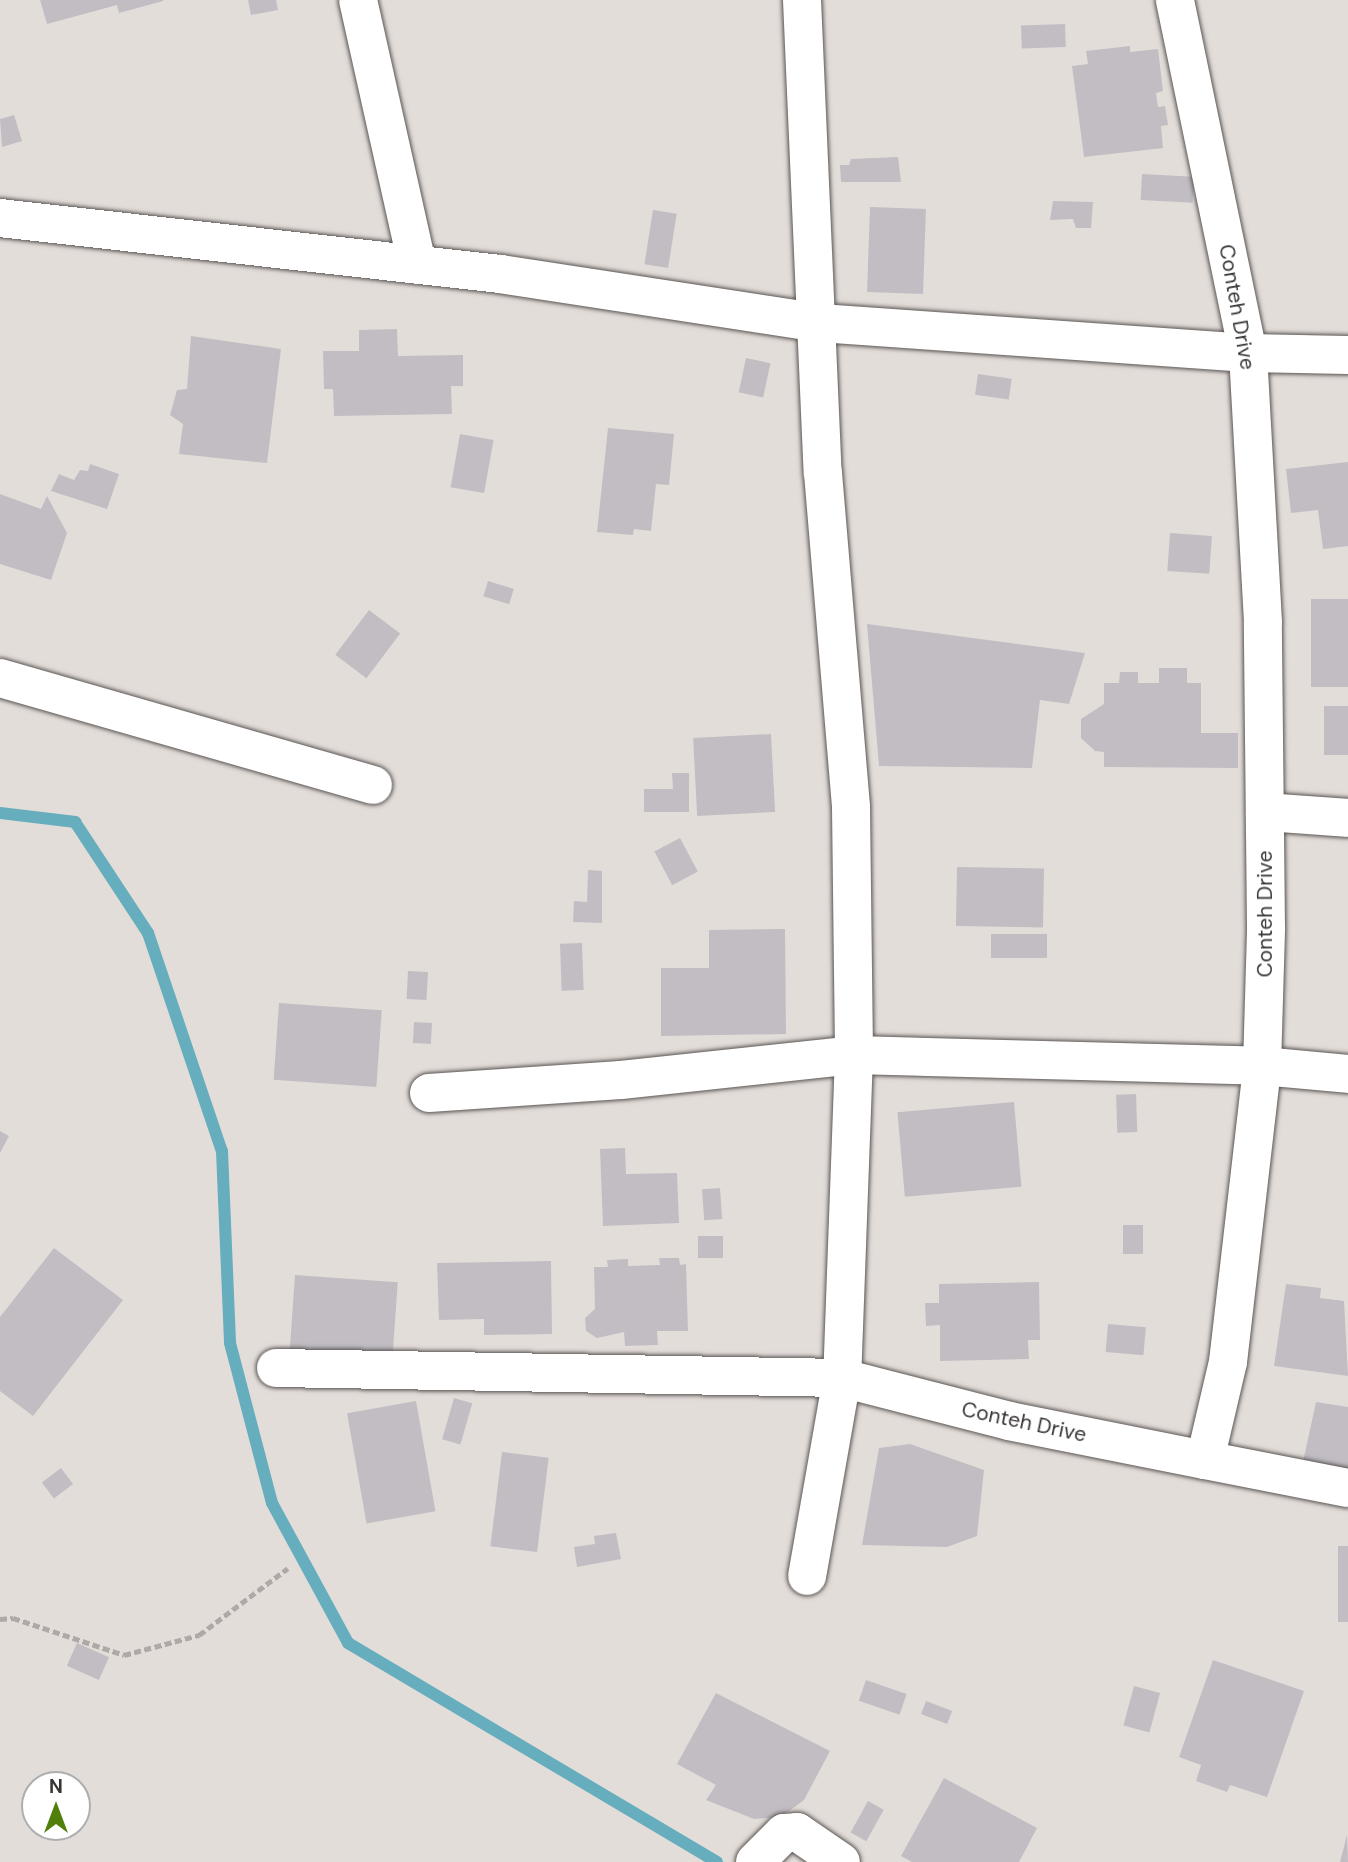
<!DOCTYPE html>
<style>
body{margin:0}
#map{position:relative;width:1348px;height:1862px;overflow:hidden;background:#e3ddda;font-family:"DM Sans",sans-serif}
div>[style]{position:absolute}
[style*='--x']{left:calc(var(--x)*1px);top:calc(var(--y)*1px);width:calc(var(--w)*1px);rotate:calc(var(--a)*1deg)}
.stream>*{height:12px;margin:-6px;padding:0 6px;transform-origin:6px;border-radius:6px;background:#66adbd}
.building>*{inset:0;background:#c1bdc3;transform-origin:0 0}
.path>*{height:4.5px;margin-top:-2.25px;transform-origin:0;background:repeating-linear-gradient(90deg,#aea9a6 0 7px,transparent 0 10.5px)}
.roads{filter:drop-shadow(0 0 2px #5b5653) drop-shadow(0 0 2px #5b5653)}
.minor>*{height:38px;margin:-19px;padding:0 19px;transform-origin:19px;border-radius:19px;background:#fff}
span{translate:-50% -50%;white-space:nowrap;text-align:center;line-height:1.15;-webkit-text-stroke:7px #fff;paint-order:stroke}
.street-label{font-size:21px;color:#383534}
.north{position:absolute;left:21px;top:1771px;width:70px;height:70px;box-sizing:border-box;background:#fff;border:2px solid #afaeae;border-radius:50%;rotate:0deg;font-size:19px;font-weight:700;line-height:28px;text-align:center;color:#383534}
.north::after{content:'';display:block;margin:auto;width:24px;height:32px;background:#517f0b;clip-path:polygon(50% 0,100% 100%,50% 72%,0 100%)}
</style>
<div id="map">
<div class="stream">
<i style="--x:0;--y:813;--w:76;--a:6.8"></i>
<i style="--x:75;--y:822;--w:133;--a:56.7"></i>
<i style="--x:148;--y:933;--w:230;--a:71.3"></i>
<i style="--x:222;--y:1151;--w:192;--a:87.6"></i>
<i style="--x:230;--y:1343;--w:165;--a:75.3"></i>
<i style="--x:272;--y:1503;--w:159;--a:61.5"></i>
<i style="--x:348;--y:1643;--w:429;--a:30.7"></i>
</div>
<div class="building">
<i style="clip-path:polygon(40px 0,163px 0,163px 1px,119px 13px,117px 5px,47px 24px)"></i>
<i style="clip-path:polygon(248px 0,276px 0,278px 10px,251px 15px)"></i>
<i style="left:1065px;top:24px;width:23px;height:44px;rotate:88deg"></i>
<i style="clip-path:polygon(1130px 46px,1130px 52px,1158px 49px,1163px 91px,1156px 93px,1158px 107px,1165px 106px,1168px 125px,1161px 126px,1163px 148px,1084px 157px,1072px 66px,1088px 64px,1086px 51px)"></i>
<i style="clip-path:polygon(14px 115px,22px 141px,2px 147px,0 119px)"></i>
<i style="clip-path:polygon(898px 157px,901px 182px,841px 182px,840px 165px,849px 165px,851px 159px)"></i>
<i style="left:1142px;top:174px;width:52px;height:26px;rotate:3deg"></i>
<i style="clip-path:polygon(1053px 201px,1093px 202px,1091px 228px,1076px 228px,1073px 219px,1050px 220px)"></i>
<i style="left:870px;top:207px;width:56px;height:85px;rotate:2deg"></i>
<i style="left:653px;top:210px;width:24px;height:55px;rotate:9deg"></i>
<i style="clip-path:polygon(397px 329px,398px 356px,463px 355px,463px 386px,451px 386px,452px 414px,334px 416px,333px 389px,324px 389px,323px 351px,359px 351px,359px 330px)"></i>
<i style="clip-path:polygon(191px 336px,281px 349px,267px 463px,179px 454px,183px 424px,170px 415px,177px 390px,187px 389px)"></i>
<i style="left:746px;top:358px;width:25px;height:35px;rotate:12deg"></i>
<i style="left:978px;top:374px;width:34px;height:21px;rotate:8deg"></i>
<i style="clip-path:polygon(608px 428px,674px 434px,669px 485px,656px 484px,651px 531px,634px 529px,633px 535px,597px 532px)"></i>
<i style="left:460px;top:434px;width:34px;height:54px;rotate:10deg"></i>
<i style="clip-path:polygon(1348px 462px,1348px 546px,1323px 549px,1318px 510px,1291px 513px,1286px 469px)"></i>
<i style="clip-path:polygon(90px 464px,119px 474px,107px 509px,51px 491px,59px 474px,74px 480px,80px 470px,88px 471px)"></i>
<i style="clip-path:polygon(0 494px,41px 509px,47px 496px,67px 533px,51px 580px,0 564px)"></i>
<i style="left:1170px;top:533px;width:42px;height:38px;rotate:4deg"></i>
<i style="left:488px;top:581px;width:27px;height:16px;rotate:17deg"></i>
<i style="left:1348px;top:599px;width:88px;height:37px;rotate:90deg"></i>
<i style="left:369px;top:610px;width:39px;height:56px;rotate:37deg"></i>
<i style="clip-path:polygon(867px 624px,1085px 653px,1069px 704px,1040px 700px,1032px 768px,879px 766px)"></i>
<i style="clip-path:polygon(1159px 668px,1187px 668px,1187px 683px,1201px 683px,1201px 733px,1238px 733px,1238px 768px,1104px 767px,1104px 752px,1095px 751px,1081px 738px,1081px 719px,1104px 704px,1104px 683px,1119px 683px,1120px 672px,1138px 672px,1138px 683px,1159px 683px)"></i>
<i style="left:1348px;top:706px;width:49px;height:24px;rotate:90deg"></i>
<i style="left:771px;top:734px;width:78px;height:78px;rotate:87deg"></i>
<i style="clip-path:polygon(672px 773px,689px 773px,689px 812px,644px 812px,644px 789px,673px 789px)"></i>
<i style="left:680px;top:838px;width:38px;height:29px;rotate:62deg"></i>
<i style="left:957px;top:867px;width:87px;height:59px;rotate:1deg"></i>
<i style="clip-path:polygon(588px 870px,602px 871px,602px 923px,573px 922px,574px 901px,587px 902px)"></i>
<i style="clip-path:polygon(785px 929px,786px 1034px,661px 1036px,661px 968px,709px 968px,709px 930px)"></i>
<i style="left:991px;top:934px;width:56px;height:24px"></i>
<i style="left:582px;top:943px;width:47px;height:22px;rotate:88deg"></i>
<i style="left:408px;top:971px;width:20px;height:28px;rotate:3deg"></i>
<i style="left:279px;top:1003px;width:103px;height:77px;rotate:4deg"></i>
<i style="left:414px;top:1022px;width:18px;height:21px;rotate:3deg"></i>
<i style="left:1136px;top:1094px;width:38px;height:20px;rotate:88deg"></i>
<i style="left:1014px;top:1102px;width:85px;height:117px;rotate:85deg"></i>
<i style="clip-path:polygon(0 1131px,9px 1136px,0 1153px)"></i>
<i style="clip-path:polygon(625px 1148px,626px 1174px,677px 1173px,679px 1223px,603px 1226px,600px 1149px)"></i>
<i style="left:720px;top:1188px;width:31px;height:18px;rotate:86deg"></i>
<i style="left:1123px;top:1225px;width:20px;height:29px"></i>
<i style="left:698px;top:1236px;width:25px;height:22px"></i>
<i style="clip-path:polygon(54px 1248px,123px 1300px,33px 1416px,0 1391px,0 1317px)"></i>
<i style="clip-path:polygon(659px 1258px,679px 1258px,680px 1265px,686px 1264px,688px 1331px,657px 1331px,658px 1345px,625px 1346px,624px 1332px,597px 1338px,586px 1331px,585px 1318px,595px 1309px,594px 1267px,608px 1267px,607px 1260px,628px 1259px,628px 1266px,660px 1265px)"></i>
<i style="clip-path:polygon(551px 1261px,552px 1334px,484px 1335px,484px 1319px,439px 1320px,437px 1263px)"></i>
<i style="left:295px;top:1275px;width:103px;height:79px;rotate:4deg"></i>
<i style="clip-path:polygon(1039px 1282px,1040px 1340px,1028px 1340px,1029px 1359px,940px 1361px,940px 1325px,926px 1326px,925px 1303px,939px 1303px,939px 1284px)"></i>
<i style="clip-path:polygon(1286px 1284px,1321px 1288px,1320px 1298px,1344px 1301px,1348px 1376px,1274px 1366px)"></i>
<i style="left:1108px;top:1324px;width:38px;height:28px;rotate:5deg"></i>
<i style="left:454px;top:1398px;width:19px;height:43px;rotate:16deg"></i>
<i style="left:416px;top:1401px;width:112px;height:70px;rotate:80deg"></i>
<i style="clip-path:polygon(1316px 1402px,1348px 1407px,1348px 1469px,1303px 1462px)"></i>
<i style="clip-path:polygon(910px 1444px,984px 1470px,977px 1536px,947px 1547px,862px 1545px,879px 1448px)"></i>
<i style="left:502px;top:1452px;width:47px;height:95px;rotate:7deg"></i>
<i style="left:61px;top:1468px;width:20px;height:24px;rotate:53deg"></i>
<i style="clip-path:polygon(616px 1533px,621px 1559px,577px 1567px,574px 1547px,595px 1544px,594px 1536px)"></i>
<i style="left:1338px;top:1546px;width:10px;height:76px"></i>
<i style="left:77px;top:1643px;width:35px;height:25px;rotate:24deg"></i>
<i style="clip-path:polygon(1213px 1660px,1304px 1691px,1267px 1797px,1230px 1785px,1227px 1792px,1196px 1781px,1201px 1765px,1179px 1757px)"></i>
<i style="left:866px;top:1680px;width:43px;height:22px;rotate:19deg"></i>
<i style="left:1134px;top:1686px;width:27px;height:41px;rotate:15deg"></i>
<i style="clip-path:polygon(716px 1693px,830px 1751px,804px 1800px,781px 1817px,754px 1819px,706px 1800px,716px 1785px,677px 1764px)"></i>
<i style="left:926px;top:1701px;width:28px;height:14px;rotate:21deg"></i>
<i style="clip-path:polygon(944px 1778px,1037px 1828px,1019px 1862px,912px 1862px,901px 1856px)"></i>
<i style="left:868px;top:1801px;width:18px;height:36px;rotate:29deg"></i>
<i style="clip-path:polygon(1347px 1835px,1348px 1862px,1340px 1862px)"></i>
</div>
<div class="path">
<i style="--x:0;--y:1619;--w:13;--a:-4"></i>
<i style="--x:13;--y:1618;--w:117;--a:18.4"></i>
<i style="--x:124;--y:1655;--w:78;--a:-14.9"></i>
<i style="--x:199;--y:1635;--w:111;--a:-37"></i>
</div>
<div class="roads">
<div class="minor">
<i style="--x:358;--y:0;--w:271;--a:77.4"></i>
<i style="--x:802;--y:0;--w:473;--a:87.5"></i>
<i style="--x:823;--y:473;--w:335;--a:85.2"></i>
<i style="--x:851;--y:807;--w:248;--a:89.3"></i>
<i style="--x:854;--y:1055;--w:323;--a:92.1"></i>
<i style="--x:842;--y:1378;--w:201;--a:100"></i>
<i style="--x:0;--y:218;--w:503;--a:6.39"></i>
<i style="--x:500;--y:274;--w:324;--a:8.7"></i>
<i style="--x:820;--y:323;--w:429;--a:4"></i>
<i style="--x:1248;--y:353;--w:100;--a:1.1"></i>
<i style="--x:0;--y:678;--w:388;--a:16"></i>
<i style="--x:1265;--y:812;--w:83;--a:4.1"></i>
<i style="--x:429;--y:1093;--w:192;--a:-3.9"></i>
<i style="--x:621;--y:1080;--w:234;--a:-6.1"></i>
<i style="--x:854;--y:1055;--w:408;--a:1.5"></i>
<i style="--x:1262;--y:1066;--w:86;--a:5.3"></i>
<i style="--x:276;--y:1368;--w:566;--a:1.01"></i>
<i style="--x:842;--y:1378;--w:172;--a:14.4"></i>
<i style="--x:1009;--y:1421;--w:200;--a:11.3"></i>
<i style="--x:1205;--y:1460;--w:101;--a:-76.8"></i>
<i style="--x:1228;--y:1362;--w:298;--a:-83.4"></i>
<i style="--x:1262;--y:1066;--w:138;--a:-88.3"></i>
<i style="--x:1266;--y:928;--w:306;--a:-90.6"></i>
<i style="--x:1263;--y:622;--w:269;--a:-93.2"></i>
<i style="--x:1248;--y:353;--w:360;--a:-101.7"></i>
<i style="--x:1205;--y:1460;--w:146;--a:11.1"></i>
<i style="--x:755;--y:1862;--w:41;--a:-45"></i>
<i style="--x:784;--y:1833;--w:13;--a:-4"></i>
<i style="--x:797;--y:1832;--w:53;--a:34.3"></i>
</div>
</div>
<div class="street-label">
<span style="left:1237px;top:307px;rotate:80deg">Conteh Drive</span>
<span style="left:1265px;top:914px;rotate:-90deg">Conteh Drive</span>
<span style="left:1024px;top:1422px;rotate:12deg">Conteh Drive</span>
</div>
<div class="north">N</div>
</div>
